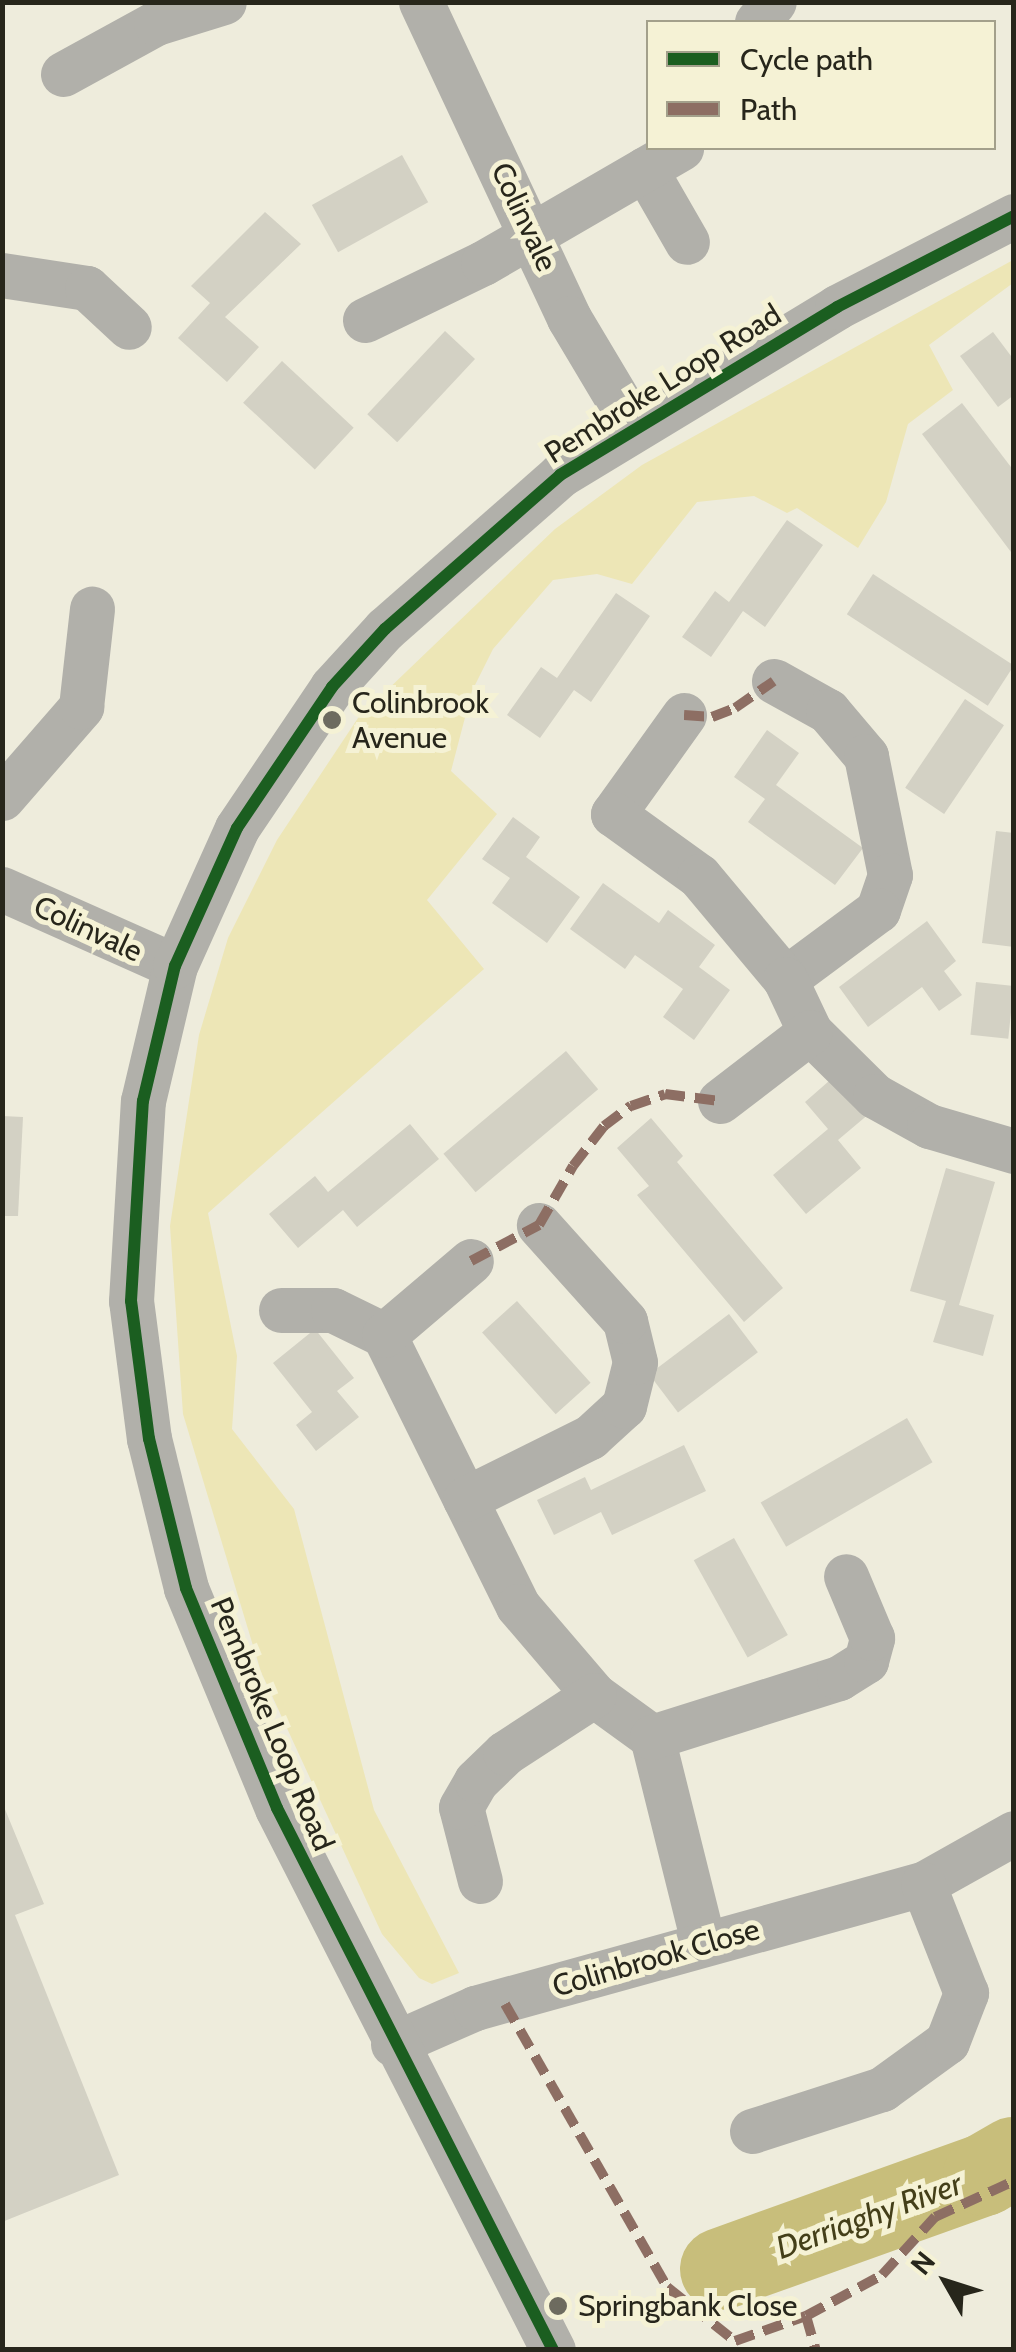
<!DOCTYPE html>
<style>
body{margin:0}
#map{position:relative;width:1016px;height:2352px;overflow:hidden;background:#eeecdc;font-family:Cabin,sans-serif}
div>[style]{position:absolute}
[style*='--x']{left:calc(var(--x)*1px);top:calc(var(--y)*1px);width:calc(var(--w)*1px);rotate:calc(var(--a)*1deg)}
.green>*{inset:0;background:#ede6b6}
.river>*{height:82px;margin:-41px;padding:0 41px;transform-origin:41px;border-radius:41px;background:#c8be7b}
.building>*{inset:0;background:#d3d1c4;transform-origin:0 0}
.minor>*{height:45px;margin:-22.5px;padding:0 22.5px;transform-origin:22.5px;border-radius:22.5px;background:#b1b0aa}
.quiet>*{height:10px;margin-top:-5px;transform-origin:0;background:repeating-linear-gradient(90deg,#8d6e63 0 20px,transparent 0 30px)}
.cycleway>*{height:12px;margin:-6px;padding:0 6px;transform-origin:6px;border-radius:6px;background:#1b5e20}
.dots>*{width:28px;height:28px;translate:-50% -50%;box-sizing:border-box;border:5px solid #f5f2d5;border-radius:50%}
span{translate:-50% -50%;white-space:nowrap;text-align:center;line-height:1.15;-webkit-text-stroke:10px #f5f2d5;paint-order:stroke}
.street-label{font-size:30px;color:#27261b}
.poi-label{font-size:30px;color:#27261b}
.left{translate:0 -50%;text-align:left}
.water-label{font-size:32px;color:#443f19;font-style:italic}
.frame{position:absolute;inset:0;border:5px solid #27261b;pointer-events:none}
.legend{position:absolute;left:646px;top:20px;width:350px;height:130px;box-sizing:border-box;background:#f5f2d5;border:2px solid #a3a08b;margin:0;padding:12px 18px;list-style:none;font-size:30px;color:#27261b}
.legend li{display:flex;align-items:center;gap:20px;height:50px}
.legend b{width:50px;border:2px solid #a3a08b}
.north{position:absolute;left:896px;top:2232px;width:100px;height:100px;-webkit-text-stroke:8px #f5f2d5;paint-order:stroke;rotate:309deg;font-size:28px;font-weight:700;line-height:40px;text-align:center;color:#27261b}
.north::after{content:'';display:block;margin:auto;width:35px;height:45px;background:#27261b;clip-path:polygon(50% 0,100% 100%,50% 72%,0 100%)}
</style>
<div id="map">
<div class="green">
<i style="clip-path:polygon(1013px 260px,1013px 283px,929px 345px,953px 390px,908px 424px,886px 502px,858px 548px,797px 508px,787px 513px,754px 496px,697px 502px,632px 584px,597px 574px,553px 580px,493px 649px,472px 691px,451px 771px,497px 814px,427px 900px,484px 969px,208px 1213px,237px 1356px,232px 1429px,294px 1509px,374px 1810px,459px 1973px,432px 1984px,419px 1978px,382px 1934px,261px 1672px,183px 1414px,170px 1226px,199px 1035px,228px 938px,277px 840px,358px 718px,555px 529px,642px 465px)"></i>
</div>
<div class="river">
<i style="--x:721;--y:2269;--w:279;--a:-19.7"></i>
<i style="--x:984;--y:2175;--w:34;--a:-30"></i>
</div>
<div class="building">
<i style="left:402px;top:155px;width:54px;height:103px;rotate:61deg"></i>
<i style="clip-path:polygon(265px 212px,301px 244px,225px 317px,259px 347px,227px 382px,178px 338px,210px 303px,191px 286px)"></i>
<i style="left:445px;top:331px;width:41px;height:114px;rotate:43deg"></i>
<i style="clip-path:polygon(993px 332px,1014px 360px,1014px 395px,998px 407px,960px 356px)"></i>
<i style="left:282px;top:361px;width:98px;height:57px;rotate:43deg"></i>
<i style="clip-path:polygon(962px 403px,1014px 471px,1014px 556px,922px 434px)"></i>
<i style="clip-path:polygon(787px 520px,823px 545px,765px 627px,743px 611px,711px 657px,682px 637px,715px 591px,729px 602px)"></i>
<i style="left:873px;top:574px;width:168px;height:48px;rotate:33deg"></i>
<i style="clip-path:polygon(616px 593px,650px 616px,591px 702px,574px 690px,540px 738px,507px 715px,541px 667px,557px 678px)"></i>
<i style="left:965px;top:699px;width:47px;height:107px;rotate:34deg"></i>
<i style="clip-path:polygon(767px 730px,799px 753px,776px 785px,863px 848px,835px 885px,748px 822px,765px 799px,734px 777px)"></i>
<i style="clip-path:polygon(513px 817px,540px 837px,526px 857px,580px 897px,547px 943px,492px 903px,510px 878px,482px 859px)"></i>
<i style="clip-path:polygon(996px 831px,1014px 833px,1014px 947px,982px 943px)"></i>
<i style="clip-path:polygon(603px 883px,659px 923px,668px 910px,715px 945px,699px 967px,730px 990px,694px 1040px,663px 1017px,683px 989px,635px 955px,625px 969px,570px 929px)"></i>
<i style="clip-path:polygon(927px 921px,956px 961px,944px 971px,962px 995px,939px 1011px,922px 987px,868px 1027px,839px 987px)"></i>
<i style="left:976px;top:982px;width:38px;height:53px;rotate:6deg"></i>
<i style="left:566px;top:1051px;width:50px;height:160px;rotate:50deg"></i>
<i style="clip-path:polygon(837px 1074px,870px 1113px,838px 1140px,861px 1168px,806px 1214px,773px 1175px,828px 1129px,805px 1102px)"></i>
<i style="clip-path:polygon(2px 1116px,23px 1117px,18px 1216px,2px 1216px)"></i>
<i style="clip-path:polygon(651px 1118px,683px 1156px,677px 1162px,783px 1288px,744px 1322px,637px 1195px,649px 1186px,617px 1148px)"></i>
<i style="clip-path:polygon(410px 1124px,439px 1159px,357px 1227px,343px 1210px,298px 1248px,269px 1214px,315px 1176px,328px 1192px)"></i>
<i style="clip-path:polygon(946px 1168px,995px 1182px,959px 1305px,994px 1315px,983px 1356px,933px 1342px,946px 1301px,910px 1291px)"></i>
<i style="left:517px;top:1301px;width:110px;height:47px;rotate:48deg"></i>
<i style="left:729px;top:1314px;width:48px;height:100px;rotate:53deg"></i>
<i style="clip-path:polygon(315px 1329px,354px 1378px,337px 1391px,359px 1417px,316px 1451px,296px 1425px,312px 1412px,273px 1363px)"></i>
<i style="left:907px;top:1418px;width:51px;height:169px;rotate:60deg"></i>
<i style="clip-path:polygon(684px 1445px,706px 1491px,612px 1535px,601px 1512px,554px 1535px,537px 1500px,585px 1477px,591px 1490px)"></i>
<i style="left:734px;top:1538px;width:111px;height:46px;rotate:61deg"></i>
<i style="clip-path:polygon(2px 1802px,44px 1904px,15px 1915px,119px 2175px,2px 2222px)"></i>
</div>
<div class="minor">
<i style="--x:421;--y:2;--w:349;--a:64.9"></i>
<i style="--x:569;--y:318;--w:127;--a:59.2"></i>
<i style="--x:757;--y:22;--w:26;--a:-50"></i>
<i style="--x:63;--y:74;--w:106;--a:-28.7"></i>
<i style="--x:156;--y:23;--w:71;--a:-17.2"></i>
<i style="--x:645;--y:169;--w:84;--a:60.1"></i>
<i style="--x:2;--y:275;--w:86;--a:8.7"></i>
<i style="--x:87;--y:288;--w:57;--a:42.9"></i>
<i style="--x:365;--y:320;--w:131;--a:-25.8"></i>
<i style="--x:483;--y:263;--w:229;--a:-30.1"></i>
<i style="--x:774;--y:681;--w:62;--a:29.1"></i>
<i style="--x:828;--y:711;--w:59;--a:49.8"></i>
<i style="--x:866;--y:756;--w:121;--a:78.6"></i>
<i style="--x:890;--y:875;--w:37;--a:109"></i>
<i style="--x:878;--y:910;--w:116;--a:143.4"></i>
<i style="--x:684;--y:715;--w:122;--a:125.6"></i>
<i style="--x:613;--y:814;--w:106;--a:35.8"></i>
<i style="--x:699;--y:876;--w:134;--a:50.1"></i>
<i style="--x:785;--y:979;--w:59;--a:64.7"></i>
<i style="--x:810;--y:1032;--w:91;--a:44.6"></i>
<i style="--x:875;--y:1096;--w:62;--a:29.1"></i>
<i style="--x:929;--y:1126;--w:89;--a:16.4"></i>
<i style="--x:2;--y:798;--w:121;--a:-49"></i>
<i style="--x:81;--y:707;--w:99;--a:-83.6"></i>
<i style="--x:2;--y:889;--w:189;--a:24"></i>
<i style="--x:720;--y:1101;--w:113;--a:-37.5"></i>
<i style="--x:281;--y:1310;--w:52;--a:0"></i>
<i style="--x:333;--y:1310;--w:57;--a:26.1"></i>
<i style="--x:384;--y:1335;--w:302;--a:63.7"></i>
<i style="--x:518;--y:1606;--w:117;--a:49.5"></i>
<i style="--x:594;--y:1695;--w:72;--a:35.9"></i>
<i style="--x:652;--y:1737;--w:210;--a:76"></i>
<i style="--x:384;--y:1335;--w:114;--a:-40.4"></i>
<i style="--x:465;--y:1499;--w:140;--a:-26.4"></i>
<i style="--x:590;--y:1437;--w:46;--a:-42.4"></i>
<i style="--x:624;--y:1406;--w:45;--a:-76"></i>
<i style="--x:635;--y:1362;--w:42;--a:-103.7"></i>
<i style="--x:625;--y:1321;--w:129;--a:-131.9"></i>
<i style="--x:652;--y:1737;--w:196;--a:-17.5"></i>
<i style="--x:839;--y:1678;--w:32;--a:-32"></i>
<i style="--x:866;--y:1661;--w:24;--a:-75"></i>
<i style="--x:872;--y:1638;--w:67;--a:-112.8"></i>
<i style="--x:480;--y:1881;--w:76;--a:-104.4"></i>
<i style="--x:461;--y:1807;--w:30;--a:-60"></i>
<i style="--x:476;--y:1781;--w:40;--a:-44"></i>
<i style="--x:505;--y:1753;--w:106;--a:-33.1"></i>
<i style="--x:393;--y:2044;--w:90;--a:-23.7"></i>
<i style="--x:475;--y:2008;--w:465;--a:-15.5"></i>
<i style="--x:923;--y:1884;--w:104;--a:-29.3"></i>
<i style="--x:752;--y:2131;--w:137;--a:-17.9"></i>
<i style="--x:882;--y:2089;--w:80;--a:-35.9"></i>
<i style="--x:947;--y:2042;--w:53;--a:-68.8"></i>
<i style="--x:966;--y:1993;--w:117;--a:-111.5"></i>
<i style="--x:553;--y:2350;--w:608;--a:-116.99"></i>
<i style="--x:277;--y:1808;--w:238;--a:-112.5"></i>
<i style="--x:186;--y:1588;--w:154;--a:-103.9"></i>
<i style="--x:149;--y:1439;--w:139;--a:-97.4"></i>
<i style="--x:131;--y:1301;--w:200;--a:-86.6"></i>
<i style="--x:143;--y:1101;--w:139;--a:-76.7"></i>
<i style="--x:175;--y:966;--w:151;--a:-65.8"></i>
<i style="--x:237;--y:828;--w:170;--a:-56"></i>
<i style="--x:332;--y:687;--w:79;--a:-47.6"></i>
<i style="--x:385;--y:629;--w:233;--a:-41.3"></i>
<i style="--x:560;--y:475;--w:324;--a:-31.2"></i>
<i style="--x:837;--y:307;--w:199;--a:-27.2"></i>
</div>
<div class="quiet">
<i style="--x:684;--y:715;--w:28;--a:4"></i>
<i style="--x:712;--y:717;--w:25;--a:-21"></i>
<i style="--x:735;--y:708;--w:47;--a:-34.7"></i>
<i style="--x:471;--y:1261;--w:77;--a:-27.9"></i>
<i style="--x:539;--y:1225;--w:68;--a:-60"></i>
<i style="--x:573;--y:1166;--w:51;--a:-52.2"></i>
<i style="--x:604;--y:1126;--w:34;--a:-37"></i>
<i style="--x:631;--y:1106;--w:36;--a:-19"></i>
<i style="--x:665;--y:1094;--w:55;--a:7.3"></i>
<i style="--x:505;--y:2004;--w:326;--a:60.2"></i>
<i style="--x:667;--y:2287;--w:87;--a:38.5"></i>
<i style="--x:735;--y:2341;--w:75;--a:-19.4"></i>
<i style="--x:806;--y:2316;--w:86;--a:-28.3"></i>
<i style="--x:882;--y:2275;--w:79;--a:-47.6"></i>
<i style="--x:935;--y:2217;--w:87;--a:-24.5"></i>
<i style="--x:806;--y:2316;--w:35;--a:74"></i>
</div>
<div class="cycleway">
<i style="--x:553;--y:2350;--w:608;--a:-116.99"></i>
<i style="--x:277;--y:1808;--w:238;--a:-112.5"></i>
<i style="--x:186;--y:1588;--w:154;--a:-103.9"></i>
<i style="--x:149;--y:1439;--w:139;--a:-97.4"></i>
<i style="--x:131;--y:1301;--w:200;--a:-86.6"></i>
<i style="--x:143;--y:1101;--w:139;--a:-76.7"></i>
<i style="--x:175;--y:966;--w:151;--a:-65.8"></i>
<i style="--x:237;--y:828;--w:170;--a:-56"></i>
<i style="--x:332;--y:687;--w:79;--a:-47.6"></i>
<i style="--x:385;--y:629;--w:233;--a:-41.3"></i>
<i style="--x:560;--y:475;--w:324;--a:-31.2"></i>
<i style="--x:837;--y:307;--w:199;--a:-27.2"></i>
</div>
<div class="dots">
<i style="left:332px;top:720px;background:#6d6b5f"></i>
<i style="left:558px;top:2306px;background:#6d6b5f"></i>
</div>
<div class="street-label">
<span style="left:524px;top:217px;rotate:65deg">Colinvale</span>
<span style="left:663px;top:384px;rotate:-32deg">Pembroke Loop Road</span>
<span style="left:88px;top:929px;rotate:25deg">Colinvale</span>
<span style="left:272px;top:1724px;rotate:67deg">Pembroke Loop Road</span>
<span style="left:656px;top:1958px;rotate:-16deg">Colinbrook Close</span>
</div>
<div class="poi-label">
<span class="left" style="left:352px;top:720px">Colinbrook<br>Avenue</span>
<span class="left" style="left:578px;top:2306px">Springbank Close</span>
</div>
<div class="water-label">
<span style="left:869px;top:2216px;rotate:-20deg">Derriaghy River</span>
</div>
<div class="frame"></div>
<ul class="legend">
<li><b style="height:12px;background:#1b5e20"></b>Cycle path</li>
<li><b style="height:12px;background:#8d6e63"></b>Path</li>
</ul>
<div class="north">N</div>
</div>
